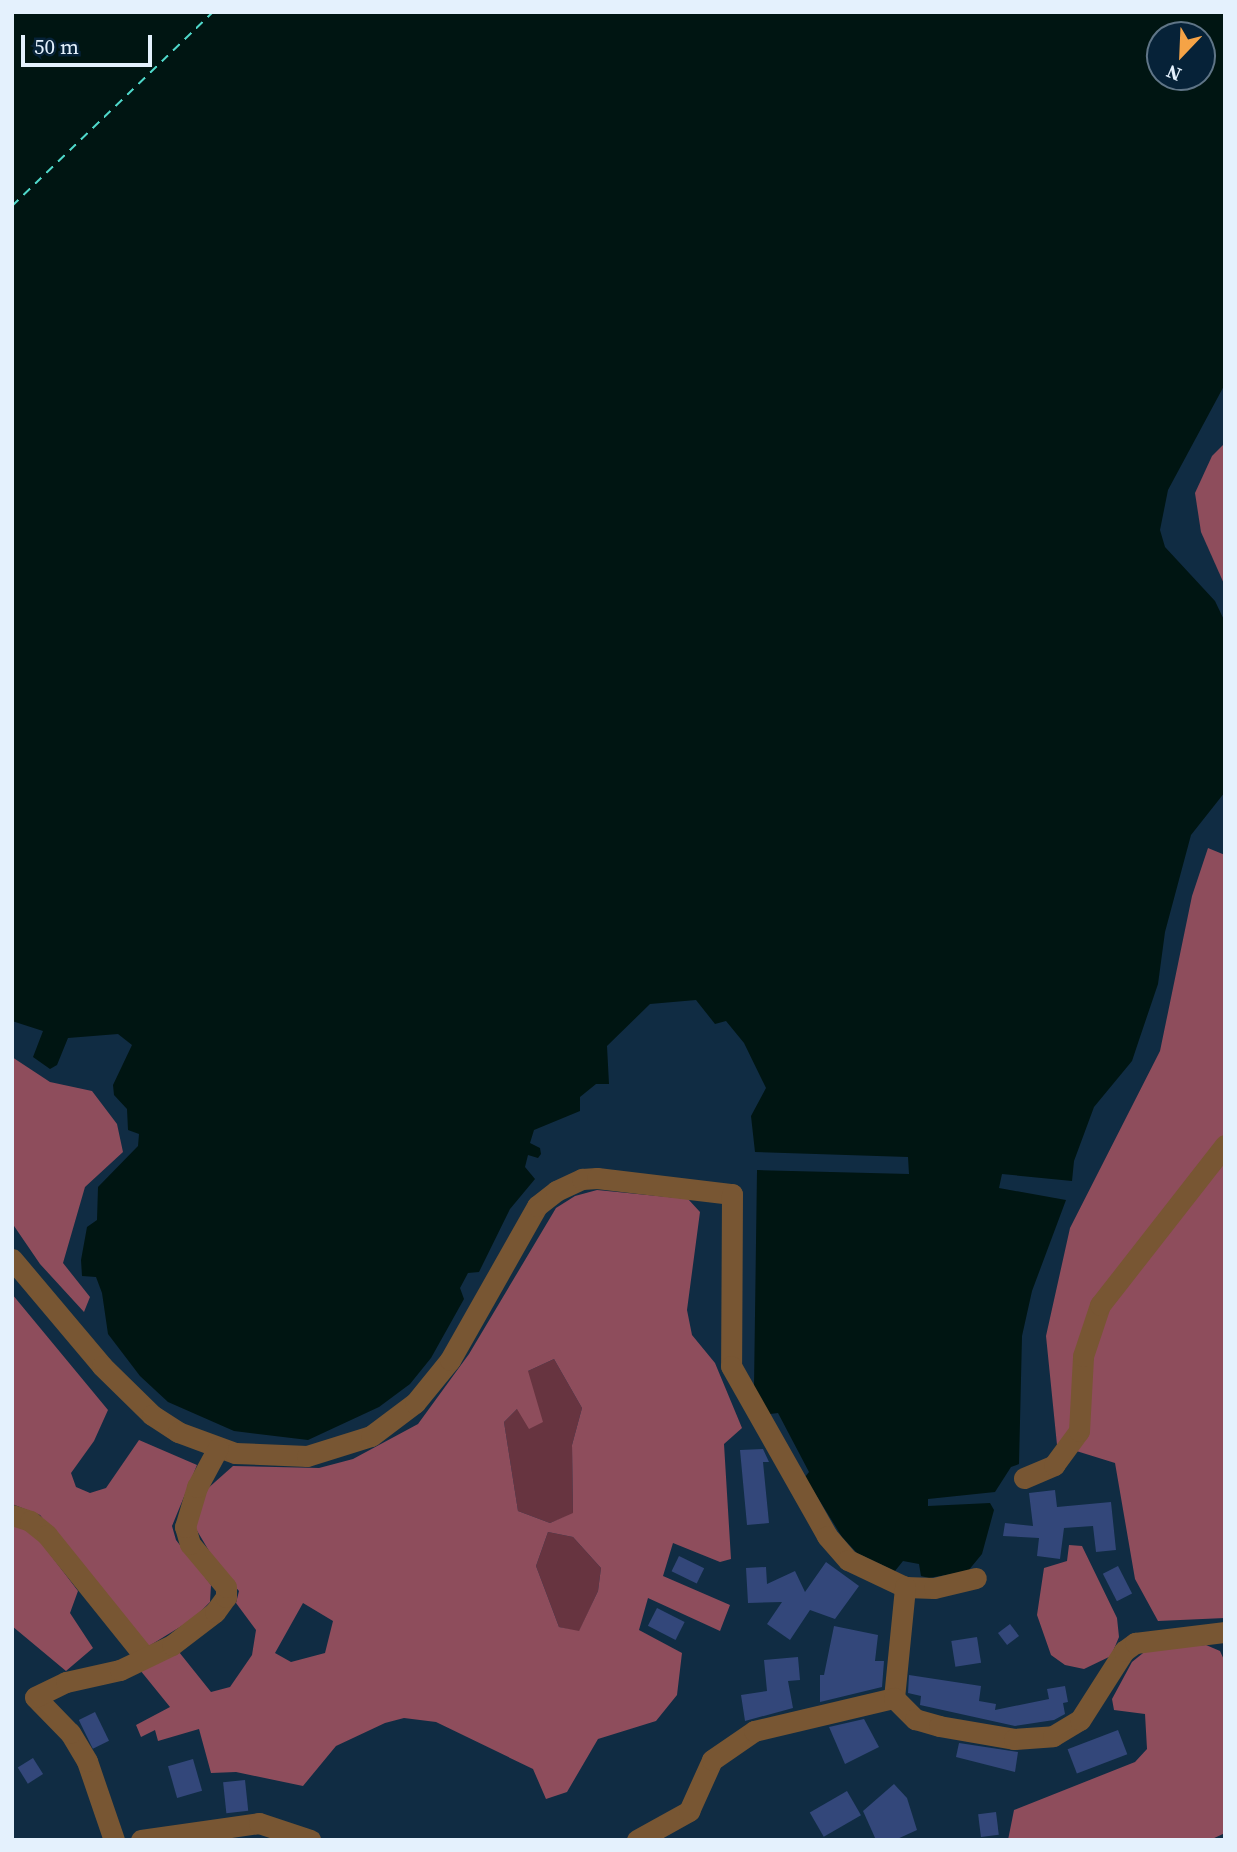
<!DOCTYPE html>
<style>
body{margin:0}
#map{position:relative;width:1237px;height:1852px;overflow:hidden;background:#102c43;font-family:"Source Serif 4",serif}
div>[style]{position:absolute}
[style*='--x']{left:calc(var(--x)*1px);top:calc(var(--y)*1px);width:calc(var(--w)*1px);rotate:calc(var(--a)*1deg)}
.green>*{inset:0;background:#673440}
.forest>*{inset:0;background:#8e4d5c}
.water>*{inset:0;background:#001512}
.ferry>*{height:2px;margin-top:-1px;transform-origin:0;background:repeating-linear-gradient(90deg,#4fd8ca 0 9px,transparent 0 16px)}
.building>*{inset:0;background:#33477a;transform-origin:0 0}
.minor>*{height:21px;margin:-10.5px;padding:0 10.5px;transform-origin:10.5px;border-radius:10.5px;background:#785633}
span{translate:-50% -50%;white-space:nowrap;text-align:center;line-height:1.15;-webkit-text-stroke:5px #062238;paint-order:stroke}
.frame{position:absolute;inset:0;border:14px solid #e4f1fd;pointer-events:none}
.north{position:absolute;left:1146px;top:21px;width:70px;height:70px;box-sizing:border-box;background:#062238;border:2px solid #5f7587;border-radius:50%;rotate:203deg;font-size:19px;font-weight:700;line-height:28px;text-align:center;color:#e4f1fd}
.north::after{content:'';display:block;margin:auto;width:24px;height:32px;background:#f5a346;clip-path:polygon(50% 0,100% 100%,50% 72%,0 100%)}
.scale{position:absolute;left:21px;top:35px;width:131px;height:32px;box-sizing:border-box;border:4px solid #e4f1fd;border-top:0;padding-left:9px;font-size:21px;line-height:24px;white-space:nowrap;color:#e4f1fd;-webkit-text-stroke:5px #062238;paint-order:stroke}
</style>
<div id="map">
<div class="green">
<i style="clip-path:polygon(554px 1359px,582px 1408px,572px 1445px,573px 1514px,550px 1523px,518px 1511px,504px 1422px,517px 1409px,528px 1371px)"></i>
<i style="clip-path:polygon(548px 1532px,573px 1537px,601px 1568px,598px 1591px,579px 1632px,559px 1627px,536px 1566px)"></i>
</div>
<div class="forest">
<i style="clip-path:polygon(1225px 443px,1225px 586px,1201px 532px,1195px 493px,1212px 456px)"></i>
<i style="clip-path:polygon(1208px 848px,1225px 855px,1225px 1618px,1158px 1621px,1135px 1579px,1115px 1463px,1057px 1445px,1046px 1336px,1070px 1228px,1160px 1051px,1192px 896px)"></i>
<i style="clip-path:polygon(12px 1057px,50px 1082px,92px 1091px,117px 1124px,123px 1152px,85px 1187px,63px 1263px,90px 1297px,84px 1312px,40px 1264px,12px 1223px)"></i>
<i style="clip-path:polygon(evenodd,597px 1190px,688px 1199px,700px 1212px,687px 1310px,692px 1335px,715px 1363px,742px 1428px,724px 1444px,731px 1559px,720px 1562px,673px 1543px,663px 1576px,730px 1605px,720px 1631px,648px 1598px,639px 1630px,682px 1653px,677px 1695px,656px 1721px,598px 1739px,567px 1792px,546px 1799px,533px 1769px,436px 1722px,404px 1718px,385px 1723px,336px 1746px,303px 1786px,236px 1772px,211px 1773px,199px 1729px,158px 1741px,155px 1730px,141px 1737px,136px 1725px,170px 1707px,140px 1670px,179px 1652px,211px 1692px,230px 1687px,252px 1655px,256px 1630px,236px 1603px,239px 1591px,221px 1571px,196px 1529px,194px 1513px,206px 1490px,233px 1466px,319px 1468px,353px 1459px,418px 1424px,469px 1354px,556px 1208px,575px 1196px,597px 1190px,554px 1359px,582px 1408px,572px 1445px,573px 1513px,550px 1523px,518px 1511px,504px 1422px,517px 1409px,529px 1429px,543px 1422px,528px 1371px,554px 1359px,597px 1190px,548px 1532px,573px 1537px,601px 1568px,598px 1591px,579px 1631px,559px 1627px,536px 1566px,548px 1532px,597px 1190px,303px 1603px,333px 1621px,325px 1653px,291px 1662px,275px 1653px,303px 1603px)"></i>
<i style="clip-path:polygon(12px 1294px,108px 1410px,94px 1441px,71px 1473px,76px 1487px,90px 1493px,106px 1488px,139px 1440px,197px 1465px,172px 1526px,176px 1540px,211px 1585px,210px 1602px,193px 1619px,149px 1646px,139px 1641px,40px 1515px,12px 1504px)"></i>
<i style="clip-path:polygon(12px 1524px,33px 1532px,78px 1591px,70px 1613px,93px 1648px,66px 1671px,12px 1626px)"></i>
<i style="clip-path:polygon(1069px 1545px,1082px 1546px,1117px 1618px,1119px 1637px,1111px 1656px,1084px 1669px,1065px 1665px,1051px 1655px,1037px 1615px,1044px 1568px,1067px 1561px)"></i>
<i style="clip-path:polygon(1206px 1645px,1220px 1651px,1225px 1662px,1225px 1833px,1210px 1840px,1008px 1840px,1014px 1810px,1135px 1762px,1147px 1749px,1145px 1714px,1114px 1710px,1112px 1699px,1132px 1662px,1148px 1649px)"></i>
</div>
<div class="water">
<i style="clip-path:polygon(evenodd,12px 12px,1225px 12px,1225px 384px,1168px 490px,1160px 530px,1165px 547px,1215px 601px,1225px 622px,1225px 792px,1191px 835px,1165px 932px,1158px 984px,1139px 1040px,1132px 1061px,1094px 1107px,1074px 1161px,1072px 1181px,1002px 1174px,999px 1188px,1066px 1200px,1032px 1291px,1022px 1336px,1019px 1464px,1011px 1467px,995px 1492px,928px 1499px,928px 1506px,990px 1503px,994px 1510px,982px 1554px,968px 1571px,929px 1578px,921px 1576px,919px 1564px,903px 1561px,895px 1571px,857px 1553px,842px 1537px,805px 1477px,809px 1472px,778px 1413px,770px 1414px,754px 1387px,757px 1170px,909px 1174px,908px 1157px,755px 1152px,751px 1116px,766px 1088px,744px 1043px,726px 1021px,715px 1024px,696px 1000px,650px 1004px,607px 1046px,609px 1084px,596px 1084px,580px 1097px,580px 1111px,534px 1130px,530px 1143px,540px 1148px,541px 1154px,538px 1158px,528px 1155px,525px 1167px,535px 1179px,510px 1209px,479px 1272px,468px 1273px,460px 1288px,464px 1299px,431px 1358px,410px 1384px,379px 1407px,308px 1440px,234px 1431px,168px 1402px,140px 1376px,108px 1334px,102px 1293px,96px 1277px,82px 1276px,81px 1260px,87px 1227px,97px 1220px,98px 1187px,138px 1146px,139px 1134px,128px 1130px,127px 1109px,114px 1095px,113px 1085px,132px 1045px,118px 1034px,68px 1038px,57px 1065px,50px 1069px,33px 1057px,43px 1031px,12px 1021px,12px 12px,1160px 35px,1202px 35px,1202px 77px,1160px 77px,1160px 35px)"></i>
</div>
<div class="ferry">
<i style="--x:12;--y:206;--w:279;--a:-44"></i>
</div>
<div class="building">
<i style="clip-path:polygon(763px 1449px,769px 1462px,763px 1462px,769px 1523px,747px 1525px,740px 1450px)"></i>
<i style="clip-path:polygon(1055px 1490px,1057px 1507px,1111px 1502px,1116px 1550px,1096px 1552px,1093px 1526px,1064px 1528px,1060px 1559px,1037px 1556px,1039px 1538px,1003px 1536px,1005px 1523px,1033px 1526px,1029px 1493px)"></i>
<i style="left:679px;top:1556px;width:28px;height:17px;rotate:26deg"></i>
<i style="clip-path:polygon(826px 1562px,859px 1586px,835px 1619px,810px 1610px,790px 1640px,767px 1624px,782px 1602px,748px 1603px,746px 1568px,766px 1567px,767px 1584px,795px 1571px,805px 1592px)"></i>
<i style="left:1118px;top:1566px;width:31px;height:17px;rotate:63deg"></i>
<i style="left:657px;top:1608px;width:31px;height:20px;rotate:27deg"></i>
<i style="left:1010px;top:1624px;width:15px;height:15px;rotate:53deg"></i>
<i style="clip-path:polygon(834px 1626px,878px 1635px,875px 1661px,884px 1661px,882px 1687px,820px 1702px,820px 1675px,824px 1675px)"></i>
<i style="left:977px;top:1637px;width:26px;height:26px;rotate:81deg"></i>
<i style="clip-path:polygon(798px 1657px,800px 1680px,788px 1681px,793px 1708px,745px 1721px,741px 1695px,767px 1691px,764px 1660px)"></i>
<i style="clip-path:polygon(909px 1675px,981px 1686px,979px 1701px,996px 1704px,995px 1710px,1049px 1699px,1047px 1689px,1065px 1686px,1068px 1702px,1063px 1703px,1065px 1714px,1054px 1720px,1015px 1726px,920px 1705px,921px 1696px,908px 1693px)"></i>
<i style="left:95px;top:1712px;width:32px;height:18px;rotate:64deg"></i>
<i style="clip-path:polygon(864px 1719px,879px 1747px,845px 1764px,829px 1727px)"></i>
<i style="left:1118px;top:1730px;width:26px;height:54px;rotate:69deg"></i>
<i style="clip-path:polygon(959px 1743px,1018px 1752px,1015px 1772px,956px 1757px)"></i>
<i style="left:33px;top:1758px;width:19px;height:18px;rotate:58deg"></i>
<i style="left:193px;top:1759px;width:33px;height:26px;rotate:74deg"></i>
<i style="left:245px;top:1780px;width:31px;height:22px;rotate:84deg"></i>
<i style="clip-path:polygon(894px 1784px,907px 1798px,917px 1830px,895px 1840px,876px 1840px,863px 1811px)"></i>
<i style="left:847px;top:1791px;width:28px;height:43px;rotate:60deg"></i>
<i style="left:996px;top:1812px;width:23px;height:18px;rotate:83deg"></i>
</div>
<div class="minor">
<i style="--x:12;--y:1259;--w:140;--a:49.9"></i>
<i style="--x:102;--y:1366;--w:70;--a:44.4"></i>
<i style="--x:152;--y:1415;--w:31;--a:33"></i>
<i style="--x:178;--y:1432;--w:61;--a:20.2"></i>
<i style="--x:235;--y:1453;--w:72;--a:2.4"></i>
<i style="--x:307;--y:1456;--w:67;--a:-17.4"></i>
<i style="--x:371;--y:1436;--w:55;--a:-36.9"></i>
<i style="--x:415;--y:1403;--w:55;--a:-50.9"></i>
<i style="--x:450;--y:1360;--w:177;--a:-60.5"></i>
<i style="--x:537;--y:1206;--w:24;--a:-38"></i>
<i style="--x:556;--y:1191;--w:29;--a:-25"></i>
<i style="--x:582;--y:1179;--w:15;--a:-4"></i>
<i style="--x:597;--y:1178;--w:136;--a:6.8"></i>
<i style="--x:732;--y:1194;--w:172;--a:90.3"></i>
<i style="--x:731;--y:1366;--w:195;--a:60.5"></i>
<i style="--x:827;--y:1536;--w:32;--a:49"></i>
<i style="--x:848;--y:1560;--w:63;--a:25.3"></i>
<i style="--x:905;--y:1587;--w:29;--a:2"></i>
<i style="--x:934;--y:1588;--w:43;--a:-13.4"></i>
<i style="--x:1024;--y:1478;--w:33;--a:-23"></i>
<i style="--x:1054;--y:1465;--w:42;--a:-53.7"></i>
<i style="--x:1079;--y:1431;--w:75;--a:-86.9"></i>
<i style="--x:1083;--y:1356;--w:54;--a:-71.6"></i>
<i style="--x:1100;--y:1305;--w:203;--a:-52"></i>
<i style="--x:12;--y:1515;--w:19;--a:18"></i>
<i style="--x:30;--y:1521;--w:22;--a:39"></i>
<i style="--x:47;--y:1535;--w:156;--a:51.2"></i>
<i style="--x:894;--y:1698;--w:112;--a:-84.3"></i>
<i style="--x:114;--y:1840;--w:83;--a:-108.9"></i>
<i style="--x:87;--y:1761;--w:33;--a:-121"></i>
<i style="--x:70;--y:1733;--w:50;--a:-134.2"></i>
<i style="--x:35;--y:1697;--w:34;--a:-26"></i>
<i style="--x:66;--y:1682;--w:55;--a:-12.5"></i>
<i style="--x:120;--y:1670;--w:58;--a:-25.7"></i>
<i style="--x:172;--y:1645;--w:54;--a:-37.5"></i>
<i style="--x:215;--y:1612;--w:19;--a:-54"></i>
<i style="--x:226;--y:1597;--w:10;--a:-90"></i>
<i style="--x:226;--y:1587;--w:56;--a:-129.9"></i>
<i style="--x:190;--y:1544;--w:18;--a:-106"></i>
<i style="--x:185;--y:1527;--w:42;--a:-73.3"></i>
<i style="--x:197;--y:1487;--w:44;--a:-61.7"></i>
<i style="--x:141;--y:1840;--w:119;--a:-8.2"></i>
<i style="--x:259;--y:1823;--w:54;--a:18.4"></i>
<i style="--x:637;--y:1840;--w:60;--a:-29.1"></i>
<i style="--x:689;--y:1811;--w:56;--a:-65.7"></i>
<i style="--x:712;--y:1760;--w:51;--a:-34.6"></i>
<i style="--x:754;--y:1731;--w:144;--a:-13.3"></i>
<i style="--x:894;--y:1698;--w:30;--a:45"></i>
<i style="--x:915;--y:1719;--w:25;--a:16"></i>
<i style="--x:939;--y:1726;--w:76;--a:9.8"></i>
<i style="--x:1014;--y:1739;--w:39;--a:-4"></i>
<i style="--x:1053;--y:1736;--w:31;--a:-31"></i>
<i style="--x:1080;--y:1720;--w:82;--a:-57.5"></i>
<i style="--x:1124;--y:1651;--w:14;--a:-36"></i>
<i style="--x:1135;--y:1643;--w:91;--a:-7"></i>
</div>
<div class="frame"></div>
<div class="north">N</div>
<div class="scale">50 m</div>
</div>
